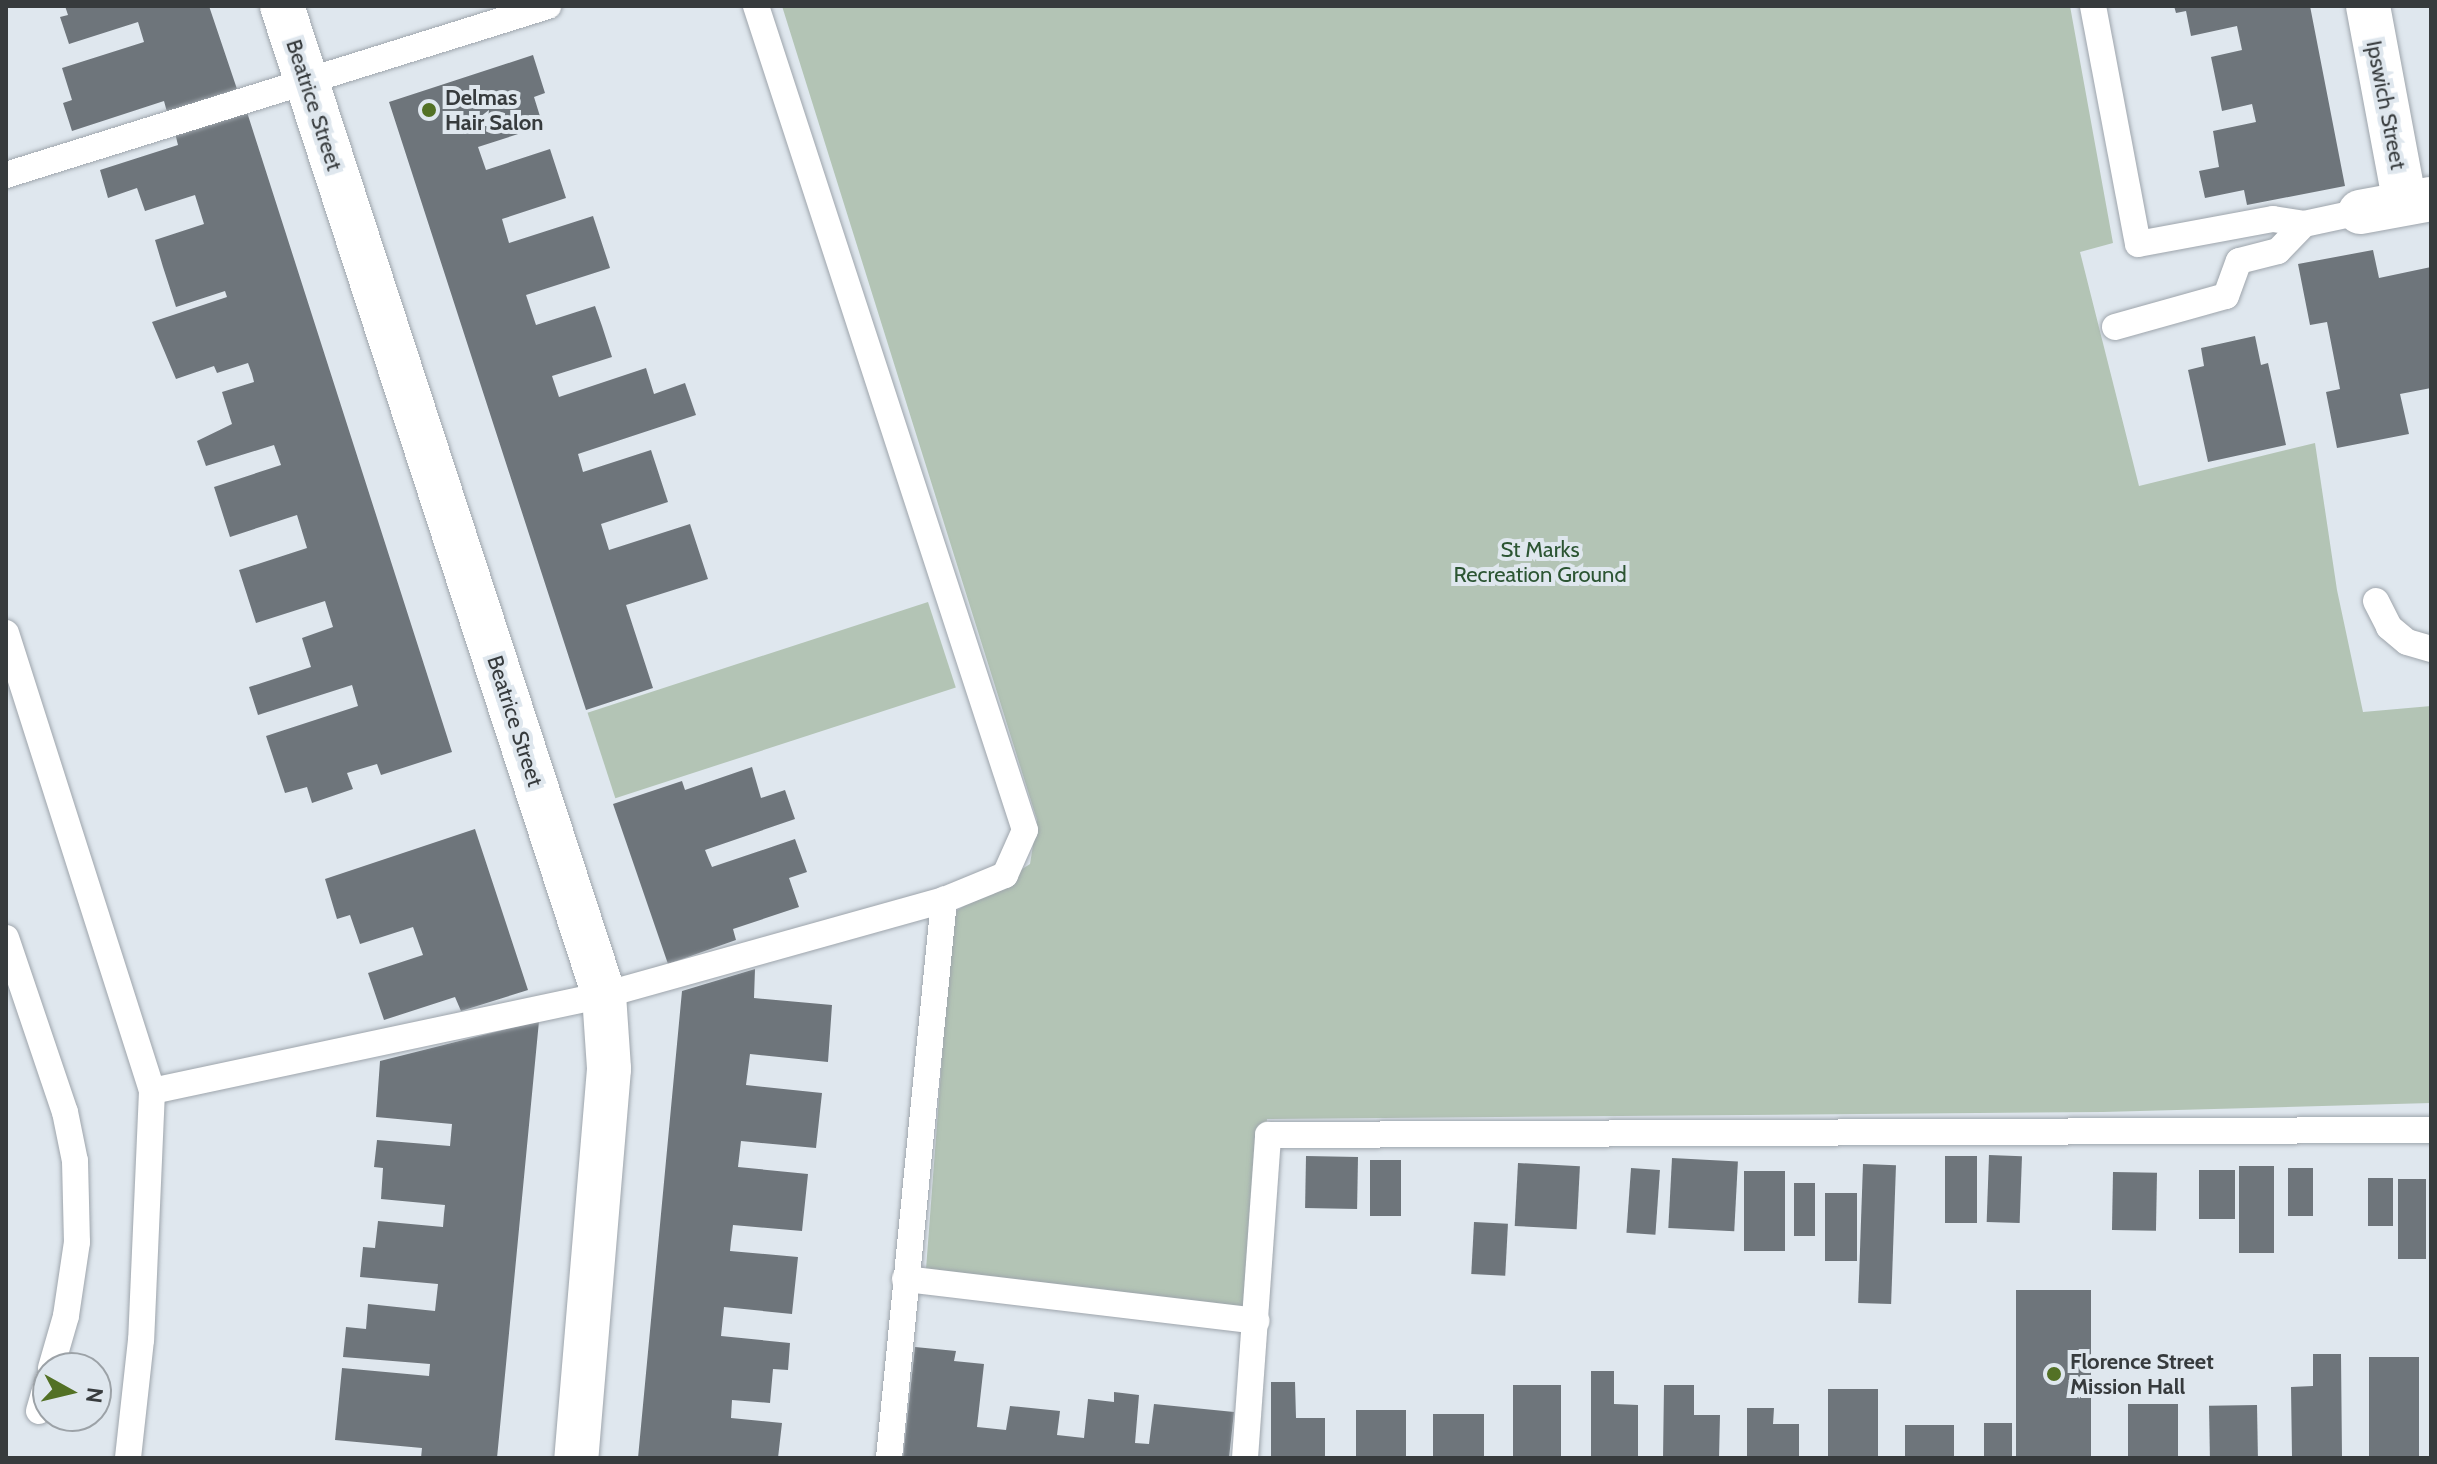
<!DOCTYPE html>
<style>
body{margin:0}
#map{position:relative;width:2437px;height:1464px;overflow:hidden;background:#dfe7ee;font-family:Cabin,sans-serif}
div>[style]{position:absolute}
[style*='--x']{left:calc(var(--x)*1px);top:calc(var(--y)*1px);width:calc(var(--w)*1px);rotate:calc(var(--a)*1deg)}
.green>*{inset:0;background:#b3c4b5;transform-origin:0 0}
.building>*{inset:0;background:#6e757b;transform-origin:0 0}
.roads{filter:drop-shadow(0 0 2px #9ea5ac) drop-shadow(0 0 2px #9ea5ac)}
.service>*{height:26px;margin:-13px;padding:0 13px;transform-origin:13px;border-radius:13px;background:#fff}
.minor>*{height:44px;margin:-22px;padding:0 22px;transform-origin:22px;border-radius:22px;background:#fff}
.dots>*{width:22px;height:22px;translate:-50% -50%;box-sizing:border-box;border:4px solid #dfe7ee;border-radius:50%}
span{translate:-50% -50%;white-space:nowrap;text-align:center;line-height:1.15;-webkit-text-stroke:8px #dfe7ee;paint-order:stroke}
.poi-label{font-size:22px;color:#373b3d;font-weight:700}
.left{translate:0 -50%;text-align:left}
.street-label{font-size:22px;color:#373b3d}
.park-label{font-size:22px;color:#2c5533}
.frame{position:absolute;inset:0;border:8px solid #373b3d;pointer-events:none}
.north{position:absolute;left:32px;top:1352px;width:80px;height:80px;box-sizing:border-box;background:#dfe7ee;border:2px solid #9ca2a7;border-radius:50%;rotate:98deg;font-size:22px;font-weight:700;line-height:32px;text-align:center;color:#373b3d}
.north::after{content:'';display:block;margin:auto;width:28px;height:36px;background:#537125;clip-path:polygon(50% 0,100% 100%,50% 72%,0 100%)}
</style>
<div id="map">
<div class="green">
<i style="clip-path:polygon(782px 6px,2070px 6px,2113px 243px,2080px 252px,2139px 486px,2315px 443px,2337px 590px,2363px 712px,2431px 706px,2431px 1103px,2103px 1112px,1267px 1119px,1248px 1311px,926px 1269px,953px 913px,1030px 864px,1037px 820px)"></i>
<i style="left:928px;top:602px;width:90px;height:358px;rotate:72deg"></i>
</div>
<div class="building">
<i style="clip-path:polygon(65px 6px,209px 6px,237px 89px,167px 112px,164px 101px,72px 131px,63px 103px,72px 100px,62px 68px,144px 42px,138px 22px,69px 44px,60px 17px,68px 15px)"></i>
<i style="clip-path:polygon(2174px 6px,2310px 6px,2345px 186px,2247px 205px,2244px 190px,2205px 198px,2199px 171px,2219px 167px,2213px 131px,2256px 122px,2252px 104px,2222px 111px,2217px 86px,2211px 57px,2242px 50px,2237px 26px,2191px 36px,2186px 11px,2176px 13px)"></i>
<i style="clip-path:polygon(533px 55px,545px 93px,534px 97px,543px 126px,478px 147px,486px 170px,550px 149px,566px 198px,502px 219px,509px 243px,593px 216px,610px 268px,526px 295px,536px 325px,595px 306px,602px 326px,612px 357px,552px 376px,559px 397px,646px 368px,654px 394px,685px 383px,696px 415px,578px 454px,583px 472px,651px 450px,668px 502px,601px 524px,609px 550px,690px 524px,708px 579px,626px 605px,653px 688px,586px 710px,389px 102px)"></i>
<i style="clip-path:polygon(246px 109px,452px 752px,381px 775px,377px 764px,347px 773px,353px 789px,312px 803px,307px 787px,285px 793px,266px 736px,358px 706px,352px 685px,258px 715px,249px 687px,311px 667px,302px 638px,333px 627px,325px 601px,256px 623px,239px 570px,307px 548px,297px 515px,230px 537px,214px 487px,281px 465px,274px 445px,206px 466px,197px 441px,232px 424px,222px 392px,254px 382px,252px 374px,248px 363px,217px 373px,214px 366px,176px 379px,152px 322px,227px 297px,225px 291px,176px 307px,163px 267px,155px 240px,204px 224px,195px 195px,145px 211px,137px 188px,108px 198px,100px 170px,178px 145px,175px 133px)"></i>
<i style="clip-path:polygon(2373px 250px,2379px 278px,2431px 267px,2431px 388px,2400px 394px,2409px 434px,2337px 448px,2326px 392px,2340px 389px,2327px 322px,2310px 325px,2298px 264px)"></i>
<i style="clip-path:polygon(2255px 336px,2261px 365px,2268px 363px,2286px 445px,2208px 462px,2188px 370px,2204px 366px,2201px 348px)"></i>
<i style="clip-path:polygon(752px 767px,761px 798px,785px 790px,795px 819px,705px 850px,709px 860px,712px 867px,795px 839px,807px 872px,789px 878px,799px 907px,733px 929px,736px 940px,668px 964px,613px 804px,682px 781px,685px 790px)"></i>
<i style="clip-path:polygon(475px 829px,528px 990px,461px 1011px,455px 997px,384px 1020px,368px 973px,423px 955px,413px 927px,360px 944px,350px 915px,337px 919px,325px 879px)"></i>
<i style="clip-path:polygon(755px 969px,754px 998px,832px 1005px,828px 1062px,750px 1054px,746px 1085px,822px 1093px,816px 1148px,741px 1141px,738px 1167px,808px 1174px,802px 1231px,733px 1225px,731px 1241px,730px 1251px,798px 1257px,792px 1314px,724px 1307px,721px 1336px,790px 1343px,788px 1370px,773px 1369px,770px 1403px,732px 1400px,731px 1418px,782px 1423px,778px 1458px,638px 1458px,682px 991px)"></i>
<i style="clip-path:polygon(539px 1021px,497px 1458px,421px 1458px,422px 1448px,335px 1440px,342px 1368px,429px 1376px,430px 1364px,343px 1357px,346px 1327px,366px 1329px,368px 1304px,435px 1311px,438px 1284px,360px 1277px,363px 1247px,375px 1248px,378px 1221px,443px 1227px,444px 1214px,445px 1205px,381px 1199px,383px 1168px,374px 1167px,377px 1140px,450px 1146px,452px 1124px,376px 1117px,380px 1061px)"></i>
<i style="left:1989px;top:1155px;width:33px;height:67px;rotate:2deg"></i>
<i style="left:1306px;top:1156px;width:52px;height:52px;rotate:1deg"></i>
<i style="left:1945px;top:1156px;width:32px;height:67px"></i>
<i style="left:1672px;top:1158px;width:66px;height:70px;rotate:3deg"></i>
<i style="left:1370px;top:1160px;width:31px;height:56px"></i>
<i style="left:1518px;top:1163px;width:62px;height:63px;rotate:3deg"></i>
<i style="left:1863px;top:1164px;width:33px;height:139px;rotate:2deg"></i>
<i style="left:2274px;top:1166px;width:87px;height:35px;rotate:90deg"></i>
<i style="left:1631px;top:1168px;width:29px;height:65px;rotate:4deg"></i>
<i style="left:2288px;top:1168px;width:25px;height:48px"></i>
<i style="left:2199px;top:1170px;width:36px;height:49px"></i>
<i style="left:1744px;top:1171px;width:41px;height:80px"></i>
<i style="left:2113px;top:1172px;width:44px;height:58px;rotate:1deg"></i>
<i style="left:2368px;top:1178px;width:25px;height:48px"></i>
<i style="left:2398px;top:1179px;width:28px;height:80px"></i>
<i style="left:1794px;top:1183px;width:21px;height:53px"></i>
<i style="left:1825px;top:1193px;width:32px;height:68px"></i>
<i style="left:1474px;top:1222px;width:34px;height:52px;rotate:3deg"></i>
<i style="left:2016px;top:1290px;width:75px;height:168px"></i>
<i style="clip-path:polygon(915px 1347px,956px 1351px,954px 1361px,984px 1364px,977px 1427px,1006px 1430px,1010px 1406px,1031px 1408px,1060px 1411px,1057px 1435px,1084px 1438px,1088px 1399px,1114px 1402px,1114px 1392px,1139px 1395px,1135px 1443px,1149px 1444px,1154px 1404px,1234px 1412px,1229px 1458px,903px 1458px)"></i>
<i style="clip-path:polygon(2313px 1354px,2341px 1354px,2342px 1458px,2292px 1458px,2291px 1387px,2313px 1386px)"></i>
<i style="left:2369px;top:1357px;width:50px;height:101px"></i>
<i style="clip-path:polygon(1591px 1371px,1614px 1371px,1614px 1404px,1638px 1405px,1638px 1458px,1591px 1458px)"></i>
<i style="clip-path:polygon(1271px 1382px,1295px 1382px,1296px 1418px,1325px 1418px,1325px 1458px,1271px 1458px)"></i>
<i style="left:1513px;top:1385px;width:48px;height:73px"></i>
<i style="clip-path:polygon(1664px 1385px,1694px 1385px,1694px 1415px,1720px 1415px,1719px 1458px,1663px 1458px)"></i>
<i style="left:1828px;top:1389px;width:50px;height:69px"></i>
<i style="left:2128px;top:1404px;width:50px;height:54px"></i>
<i style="left:2257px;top:1405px;width:53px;height:48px;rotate:89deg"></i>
<i style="clip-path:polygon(1747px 1408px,1774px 1408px,1773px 1424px,1799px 1424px,1799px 1458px,1747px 1458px)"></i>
<i style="left:1356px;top:1410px;width:50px;height:48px"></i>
<i style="left:1433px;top:1414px;width:51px;height:44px"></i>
<i style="left:1984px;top:1423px;width:28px;height:35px"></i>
<i style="left:1905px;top:1425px;width:49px;height:33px"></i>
</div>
<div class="roads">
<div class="service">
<i style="--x:2093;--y:6;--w:242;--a:79.3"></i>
<i style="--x:2138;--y:244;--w:137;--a:-10.5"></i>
<i style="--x:2273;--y:219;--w:31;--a:9"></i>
<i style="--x:2304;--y:224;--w:57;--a:-12.1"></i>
<i style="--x:6;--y:175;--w:568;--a:-17.32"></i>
<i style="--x:2115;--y:327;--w:115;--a:-15.6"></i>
<i style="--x:2226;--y:296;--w:37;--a:-70"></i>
<i style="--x:2239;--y:261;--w:40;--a:-14.4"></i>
<i style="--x:2278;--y:251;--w:37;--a:-46"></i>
<i style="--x:2376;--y:601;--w:29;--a:63"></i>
<i style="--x:2389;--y:627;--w:23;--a:40"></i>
<i style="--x:2407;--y:642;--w:25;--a:16"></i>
<i style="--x:6;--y:633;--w:481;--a:72.3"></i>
<i style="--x:152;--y:1091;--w:249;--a:92.5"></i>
<i style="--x:141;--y:1340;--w:119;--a:96.3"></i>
<i style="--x:6;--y:938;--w:184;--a:71.3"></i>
<i style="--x:65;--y:1112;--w:50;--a:78.5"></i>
<i style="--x:75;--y:1161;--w:81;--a:88.6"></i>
<i style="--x:77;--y:1242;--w:75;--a:98.5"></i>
<i style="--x:66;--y:1316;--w:54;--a:106.1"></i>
<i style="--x:152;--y:1091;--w:462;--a:-12"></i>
<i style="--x:604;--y:995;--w:353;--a:-15.6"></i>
<i style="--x:944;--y:900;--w:66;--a:-22.3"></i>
<i style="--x:1005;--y:875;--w:49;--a:-66"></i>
<i style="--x:1025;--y:830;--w:867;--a:-108.08"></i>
<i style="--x:905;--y:1279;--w:354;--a:6.8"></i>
<i style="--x:39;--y:1411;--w:32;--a:-74"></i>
<i style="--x:889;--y:1458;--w:561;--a:-84.37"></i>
<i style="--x:1245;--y:1458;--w:324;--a:-85.9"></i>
<i style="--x:1268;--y:1135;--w:1163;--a:-0.25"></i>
</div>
<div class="minor">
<i style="--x:282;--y:6;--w:1040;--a:71.97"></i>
<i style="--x:604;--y:995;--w:74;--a:86.1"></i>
<i style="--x:609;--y:1069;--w:390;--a:94.8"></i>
<i style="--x:2368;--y:6;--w:200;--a:79.4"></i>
<i style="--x:2360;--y:212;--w:72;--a:-10.4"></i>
</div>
</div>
<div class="dots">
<i style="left:429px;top:110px;background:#537125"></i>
<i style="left:2054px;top:1374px;background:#537125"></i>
</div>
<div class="poi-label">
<span class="left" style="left:445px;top:110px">Delmas<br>Hair Salon</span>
<span class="left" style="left:2070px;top:1374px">Florence Street<br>Mission Hall</span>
</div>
<div class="street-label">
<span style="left:314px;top:105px;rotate:72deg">Beatrice Street</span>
<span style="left:2386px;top:105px;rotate:79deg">Ipswich Street</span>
<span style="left:515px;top:721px;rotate:72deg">Beatrice Street</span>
</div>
<div class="park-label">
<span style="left:1540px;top:562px">St Marks<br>Recreation Ground</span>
</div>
<div class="frame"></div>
<div class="north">N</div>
</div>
